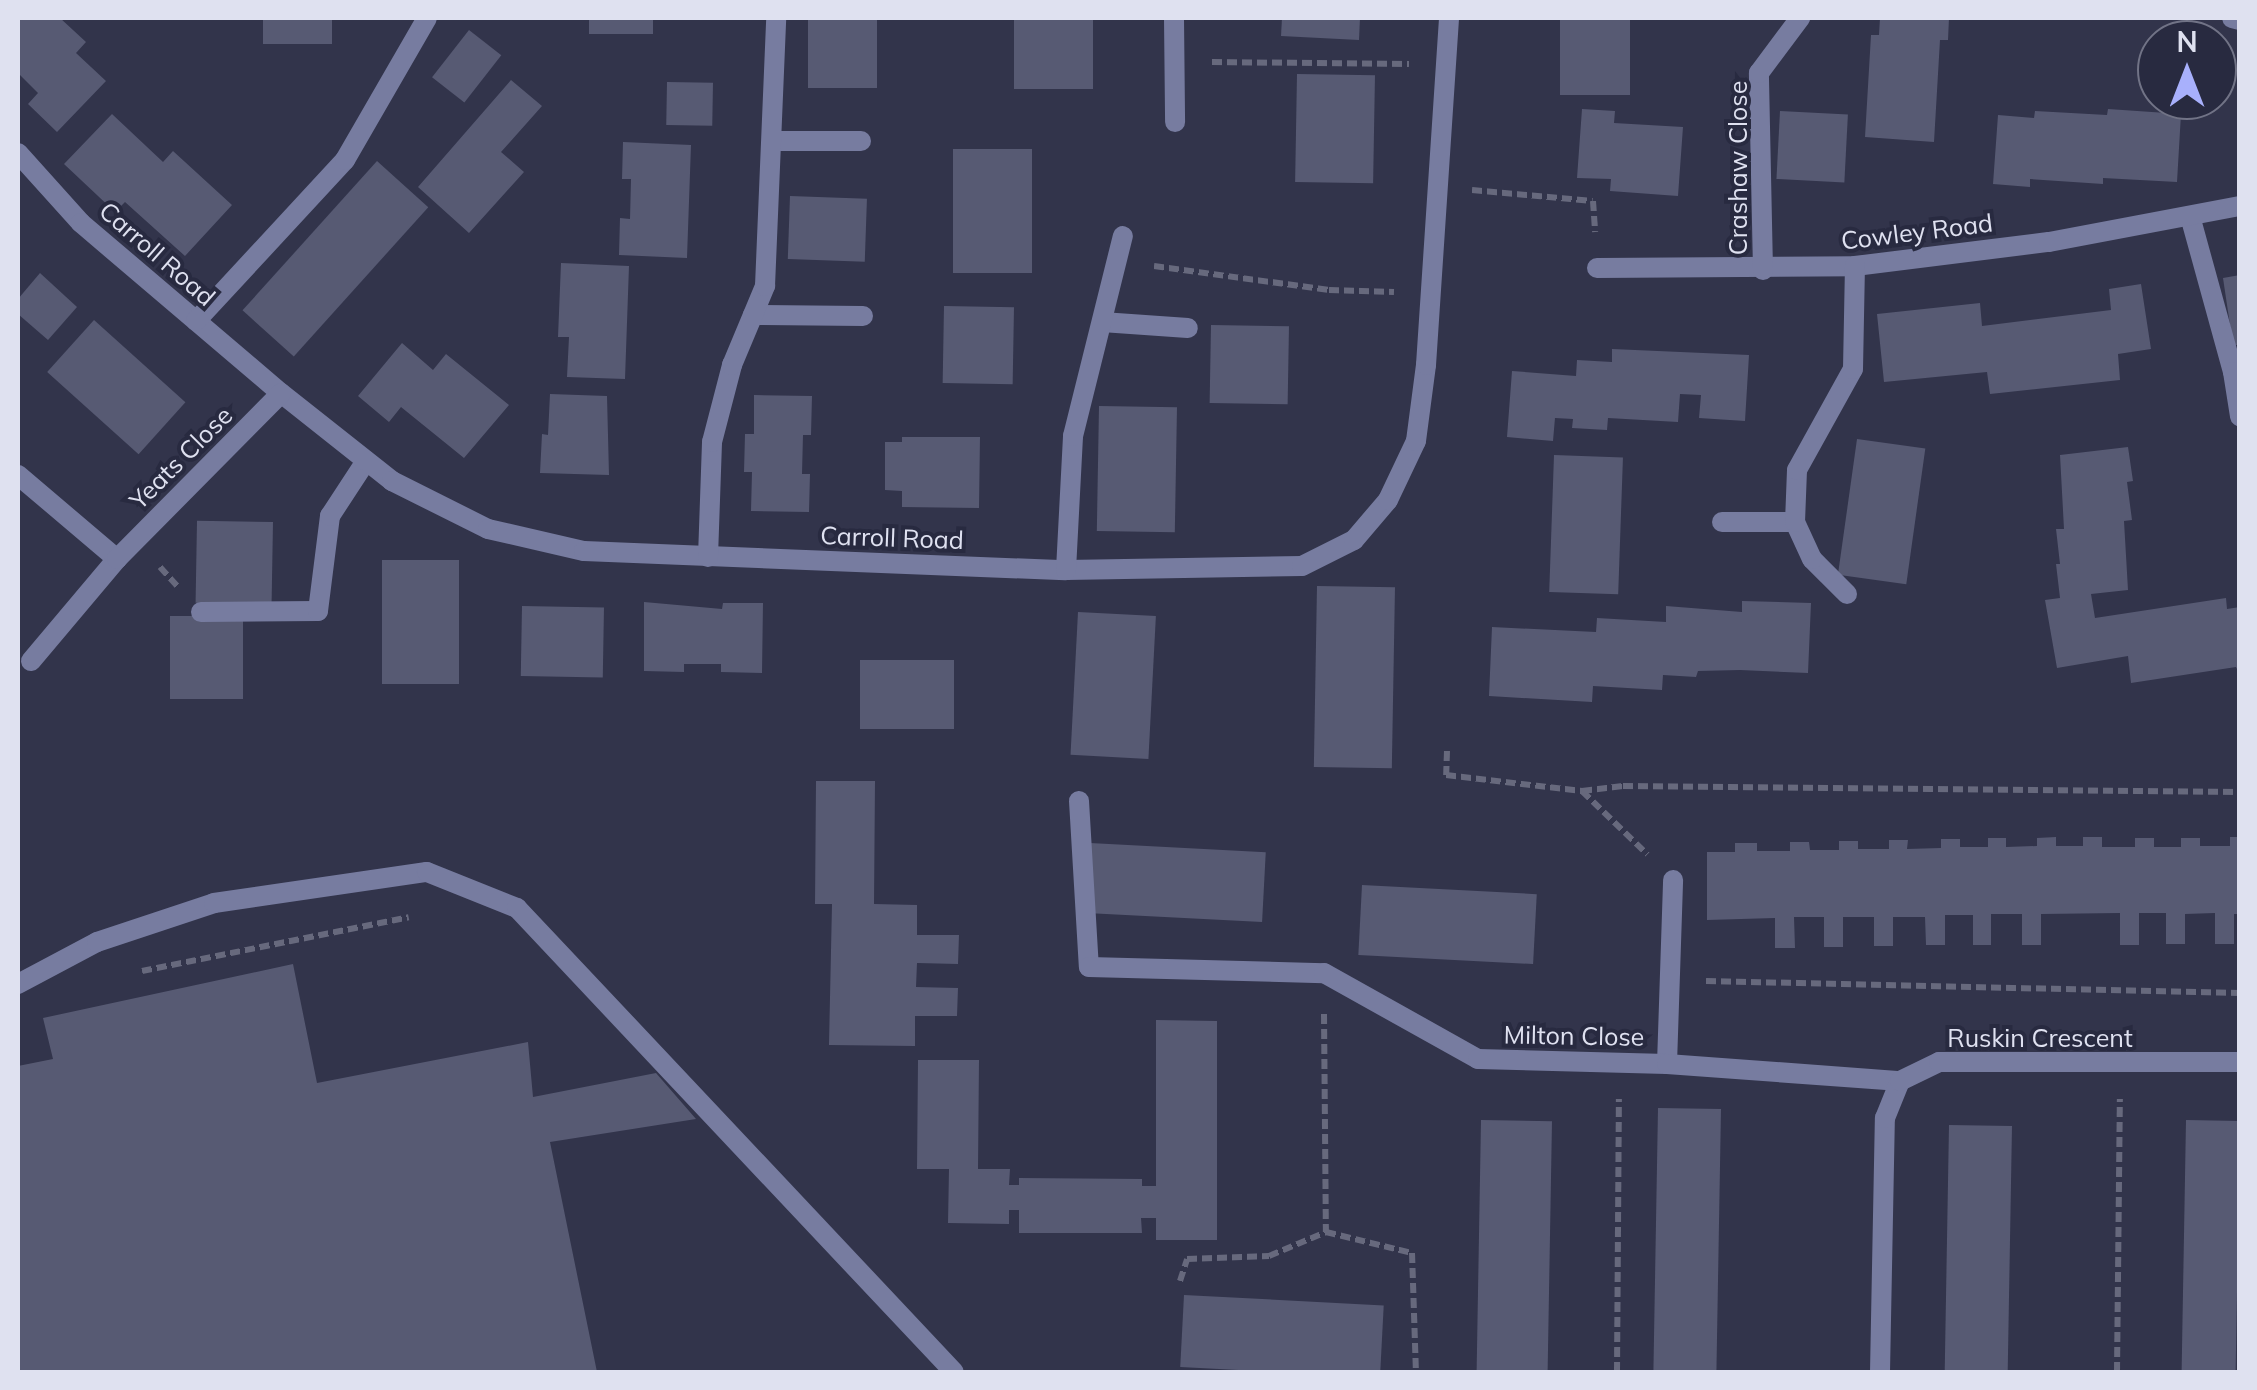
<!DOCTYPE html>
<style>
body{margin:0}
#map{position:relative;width:2257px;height:1390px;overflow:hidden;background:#32344b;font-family:Mulish,sans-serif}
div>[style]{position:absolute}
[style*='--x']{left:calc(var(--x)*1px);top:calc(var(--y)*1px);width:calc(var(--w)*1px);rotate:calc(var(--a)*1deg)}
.building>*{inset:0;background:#575a73;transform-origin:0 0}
.path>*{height:6px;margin-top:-3px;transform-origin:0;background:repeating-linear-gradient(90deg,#67697d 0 10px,transparent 0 15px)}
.lane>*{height:20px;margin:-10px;padding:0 10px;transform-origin:10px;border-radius:10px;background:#777ca0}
.street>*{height:20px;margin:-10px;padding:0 10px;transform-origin:10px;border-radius:10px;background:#777ca0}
span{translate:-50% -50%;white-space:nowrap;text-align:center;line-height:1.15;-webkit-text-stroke:8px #282a40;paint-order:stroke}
.street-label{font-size:25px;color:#dfe1f0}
.frame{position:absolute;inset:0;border:20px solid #dfe1f0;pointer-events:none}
.north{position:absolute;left:2137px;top:20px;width:100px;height:100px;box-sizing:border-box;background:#282a40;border:2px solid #717386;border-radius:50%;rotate:0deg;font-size:28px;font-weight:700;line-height:40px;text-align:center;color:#dfe1f0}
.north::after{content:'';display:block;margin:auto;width:35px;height:45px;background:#a8b0fc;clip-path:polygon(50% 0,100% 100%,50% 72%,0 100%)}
</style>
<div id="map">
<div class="building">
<i style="clip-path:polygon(18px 18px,60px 18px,86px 42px,76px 53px,106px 81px,57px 132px,28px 104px,38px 93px,18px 73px)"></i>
<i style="left:263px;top:18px;width:69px;height:26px"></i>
<i style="left:589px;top:18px;width:64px;height:16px"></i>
<i style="left:808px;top:18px;width:69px;height:70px"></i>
<i style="left:1014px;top:18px;width:79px;height:71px"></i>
<i style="clip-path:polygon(1282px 18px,1360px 18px,1359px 40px,1281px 36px)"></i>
<i style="left:1560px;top:18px;width:70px;height:77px"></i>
<i style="clip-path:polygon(1880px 18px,1949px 18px,1948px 40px,1940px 40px,1934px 142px,1865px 137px,1871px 35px,1879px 35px)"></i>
<i style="left:469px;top:30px;width:41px;height:60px;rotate:38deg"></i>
<i style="left:1297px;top:74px;width:78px;height:108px;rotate:1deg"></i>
<i style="clip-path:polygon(511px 80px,542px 106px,501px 152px,524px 172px,469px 233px,418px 187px)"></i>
<i style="left:667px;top:82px;width:46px;height:43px;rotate:1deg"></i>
<i style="clip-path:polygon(1582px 109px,1615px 111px,1614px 123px,1683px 127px,1678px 196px,1610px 191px,1611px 179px,1577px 178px)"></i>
<i style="clip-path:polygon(2108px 109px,2181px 114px,2177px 182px,2103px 178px,2103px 184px,2030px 179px,2030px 187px,1993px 184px,1998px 115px,2034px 118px,2035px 111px,2107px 115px)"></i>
<i style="left:1780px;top:111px;width:68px;height:68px;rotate:3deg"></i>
<i style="clip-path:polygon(112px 114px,163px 162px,173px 151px,232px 205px,185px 256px,125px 202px,115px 212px,64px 164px)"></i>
<i style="clip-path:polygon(623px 142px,691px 145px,687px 258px,619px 255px,620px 218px,630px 219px,631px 179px,622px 179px)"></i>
<i style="left:953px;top:149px;width:79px;height:124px"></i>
<i style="left:377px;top:161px;width:69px;height:201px;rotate:42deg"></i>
<i style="left:790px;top:196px;width:77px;height:63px;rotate:2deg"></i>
<i style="clip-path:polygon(561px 263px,629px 266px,625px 379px,567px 377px,569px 337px,558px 337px)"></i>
<i style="clip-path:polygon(40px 273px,77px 307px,48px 340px,18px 314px,18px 299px)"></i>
<i style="clip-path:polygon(2240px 275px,2240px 345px,2233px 345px,2223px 278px)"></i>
<i style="clip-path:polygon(2141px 284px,2151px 349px,2118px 354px,2120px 380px,1990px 394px,1987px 372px,1884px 382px,1877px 314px,1980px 303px,1982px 326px,2111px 310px,2109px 289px)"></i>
<i style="left:944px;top:306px;width:70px;height:77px;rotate:1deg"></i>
<i style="left:94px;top:320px;width:123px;height:70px;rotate:42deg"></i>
<i style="left:1211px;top:325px;width:78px;height:78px;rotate:1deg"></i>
<i style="clip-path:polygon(402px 343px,433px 370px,446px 354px,509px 405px,464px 458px,401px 407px,389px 422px,358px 396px)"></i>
<i style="clip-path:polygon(1612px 349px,1749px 355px,1745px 421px,1699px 418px,1701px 395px,1680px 394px,1678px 422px,1608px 418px,1607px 430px,1572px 428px,1573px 419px,1555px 418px,1553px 441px,1507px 437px,1512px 371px,1576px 376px,1577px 360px,1612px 362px)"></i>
<i style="clip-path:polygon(550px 394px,607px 396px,609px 475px,540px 473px,542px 434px,548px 435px)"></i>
<i style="clip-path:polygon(754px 395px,812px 396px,811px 435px,803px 435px,802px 474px,810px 474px,809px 512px,751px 511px,752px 472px,744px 472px,745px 434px,754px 434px)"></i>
<i style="left:1099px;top:406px;width:78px;height:125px;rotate:1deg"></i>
<i style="clip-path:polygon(902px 437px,980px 437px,979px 508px,902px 507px,902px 491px,885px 490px,885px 442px,902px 442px)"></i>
<i style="left:1857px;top:439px;width:69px;height:137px;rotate:8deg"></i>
<i style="clip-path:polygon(2128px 447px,2133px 481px,2127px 482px,2132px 520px,2124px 521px,2128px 590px,2091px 594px,2095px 618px,2226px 598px,2227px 609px,2240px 607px,2240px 675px,2236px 667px,2131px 683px,2128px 656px,2057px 668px,2045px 600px,2060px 598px,2056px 564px,2060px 564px,2056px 529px,2064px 529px,2060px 455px)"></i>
<i style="left:1554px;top:455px;width:69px;height:137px;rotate:2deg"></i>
<i style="left:273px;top:522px;width:82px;height:76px;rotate:91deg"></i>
<i style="left:382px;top:560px;width:77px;height:124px"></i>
<i style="left:1317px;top:586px;width:78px;height:181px;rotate:1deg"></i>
<i style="clip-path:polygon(1742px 601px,1811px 603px,1808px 673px,1740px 670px,1698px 671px,1696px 677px,1663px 675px,1662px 690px,1593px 686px,1592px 702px,1489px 696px,1492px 627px,1596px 632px,1597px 618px,1666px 622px,1666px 606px,1742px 612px)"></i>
<i style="clip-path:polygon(644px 602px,722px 609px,723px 603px,763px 603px,762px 673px,721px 672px,721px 664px,684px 664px,684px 672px,644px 671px)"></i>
<i style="left:522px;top:606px;width:82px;height:70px;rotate:1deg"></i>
<i style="left:1078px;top:612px;width:78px;height:143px;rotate:3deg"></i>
<i style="left:170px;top:616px;width:73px;height:83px"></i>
<i style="left:860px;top:660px;width:94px;height:69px"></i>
<i style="clip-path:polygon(816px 781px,875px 781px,874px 904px,917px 905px,917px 935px,959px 935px,958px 964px,917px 963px,916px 987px,958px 988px,957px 1016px,915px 1016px,915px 1046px,829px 1045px,832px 904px,815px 904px)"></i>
<i style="clip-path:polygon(2056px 837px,2056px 846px,2083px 846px,2083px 837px,2102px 837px,2102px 847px,2135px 847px,2135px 838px,2154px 838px,2154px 847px,2181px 847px,2181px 838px,2200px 838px,2200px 846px,2230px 846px,2230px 837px,2240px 837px,2240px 914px,2234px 914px,2234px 944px,2215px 944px,2215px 913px,2185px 914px,2185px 944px,2166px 944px,2166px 913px,2139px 913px,2139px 945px,2120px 945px,2120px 913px,2041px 914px,2041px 945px,2022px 945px,2022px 914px,1991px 914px,1991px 945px,1973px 945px,1973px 915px,1945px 915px,1945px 945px,1926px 945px,1925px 917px,1893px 917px,1893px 946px,1874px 946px,1874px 917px,1843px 917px,1843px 947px,1824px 947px,1824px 917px,1794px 917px,1795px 948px,1775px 948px,1775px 918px,1707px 920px,1707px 852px,1735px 852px,1735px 843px,1757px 843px,1757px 851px,1790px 851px,1790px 842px,1809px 842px,1810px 850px,1839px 850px,1839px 841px,1858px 841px,1858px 849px,1889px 849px,1889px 840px,1908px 840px,1907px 849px,1941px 848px,1941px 839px,1960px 839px,1960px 847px,1988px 847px,1988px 838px,2006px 838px,2006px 847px,2037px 846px,2037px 838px)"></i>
<i style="left:1090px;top:843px;width:176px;height:70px;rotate:3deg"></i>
<i style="left:1362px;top:885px;width:175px;height:70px;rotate:3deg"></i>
<i style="clip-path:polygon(293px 964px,317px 1083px,528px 1042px,533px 1097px,656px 1073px,696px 1119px,550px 1142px,597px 1372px,18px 1372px,18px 1066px,53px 1059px,43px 1018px)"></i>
<i style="clip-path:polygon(1156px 1020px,1217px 1021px,1217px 1240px,1156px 1240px,1156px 1218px,1141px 1218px,1142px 1233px,1019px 1233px,1019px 1210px,1009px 1210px,1009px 1224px,948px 1223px,949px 1169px,917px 1169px,918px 1060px,979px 1060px,978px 1169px,1010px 1169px,1009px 1185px,1019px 1185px,1019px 1178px,1142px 1179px,1142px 1186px,1156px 1186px)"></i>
<i style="left:1658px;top:1108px;width:63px;height:264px;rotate:1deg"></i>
<i style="left:1481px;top:1120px;width:71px;height:252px;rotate:1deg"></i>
<i style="left:2186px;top:1120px;width:54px;height:252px;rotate:1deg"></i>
<i style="left:1949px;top:1125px;width:63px;height:247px;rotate:1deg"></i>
<i style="left:1184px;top:1295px;width:200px;height:72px;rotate:3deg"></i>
</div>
<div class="path">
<i style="--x:1212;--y:62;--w:197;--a:0.6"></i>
<i style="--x:1472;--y:190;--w:121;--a:5.2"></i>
<i style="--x:1593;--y:201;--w:31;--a:86"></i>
<i style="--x:1154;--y:266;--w:177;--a:7.8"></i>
<i style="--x:1329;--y:290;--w:65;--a:1.8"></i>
<i style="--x:160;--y:567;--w:27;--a:48"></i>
<i style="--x:1447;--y:751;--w:24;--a:92"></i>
<i style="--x:1446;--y:775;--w:137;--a:6.7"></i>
<i style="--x:1582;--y:791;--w:41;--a:-7"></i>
<i style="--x:1623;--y:786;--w:617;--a:0.56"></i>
<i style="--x:1582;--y:791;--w:91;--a:44.1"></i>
<i style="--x:142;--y:971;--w:272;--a:-11.4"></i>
<i style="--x:1706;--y:981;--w:534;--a:1.29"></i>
<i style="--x:1324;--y:1014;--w:218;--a:89.5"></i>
<i style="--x:1180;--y:1281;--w:23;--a:-72"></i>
<i style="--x:1187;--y:1259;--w:82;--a:-2.1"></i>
<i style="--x:1269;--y:1256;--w:62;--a:-22.8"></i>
<i style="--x:1326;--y:1232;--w:89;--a:13.7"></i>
<i style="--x:1412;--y:1253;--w:119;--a:88.1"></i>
<i style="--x:1617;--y:1372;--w:273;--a:-89.6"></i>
<i style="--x:2117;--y:1372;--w:273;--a:-89.4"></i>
</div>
<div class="lane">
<i style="--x:201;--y:612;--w:117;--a:-0.5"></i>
<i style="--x:318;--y:611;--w:96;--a:-82.8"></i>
<i style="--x:330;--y:516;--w:66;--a:-56.8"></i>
<i style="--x:1079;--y:801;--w:166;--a:86.6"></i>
<i style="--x:18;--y:984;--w:89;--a:-28"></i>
<i style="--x:97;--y:942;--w:123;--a:-18.4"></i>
<i style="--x:214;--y:903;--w:215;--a:-8.3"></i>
<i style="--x:427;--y:872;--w:97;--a:21.8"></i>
<i style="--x:517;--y:908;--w:637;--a:46.72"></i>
<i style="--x:1667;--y:1064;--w:184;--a:-88.1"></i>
</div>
<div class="street">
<i style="--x:1174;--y:18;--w:104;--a:89.4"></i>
<i style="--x:2232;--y:18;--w:8;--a:14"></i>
<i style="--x:772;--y:141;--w:89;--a:0"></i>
<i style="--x:18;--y:153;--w:94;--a:48"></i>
<i style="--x:81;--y:223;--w:262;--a:40.4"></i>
<i style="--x:281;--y:393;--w:142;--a:38.4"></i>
<i style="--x:392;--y:481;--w:107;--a:26.6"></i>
<i style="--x:488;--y:529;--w:98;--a:12.9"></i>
<i style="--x:584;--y:551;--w:482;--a:2.3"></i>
<i style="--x:1066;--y:570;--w:236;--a:-1"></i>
<i style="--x:1302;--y:566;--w:58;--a:-26.6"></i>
<i style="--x:1354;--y:540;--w:52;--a:-49.6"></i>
<i style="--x:1388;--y:500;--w:65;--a:-64.6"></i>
<i style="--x:1416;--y:441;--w:77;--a:-82.5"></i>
<i style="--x:1426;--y:365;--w:348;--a:-86.2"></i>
<i style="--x:2190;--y:216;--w:162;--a:74.6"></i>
<i style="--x:2233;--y:372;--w:45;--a:81"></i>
<i style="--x:1597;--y:268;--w:258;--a:-0.4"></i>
<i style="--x:1855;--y:266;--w:195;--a:-7.1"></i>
<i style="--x:2049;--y:242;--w:194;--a:-10.7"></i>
<i style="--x:1763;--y:270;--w:197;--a:-91.2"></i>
<i style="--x:1759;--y:73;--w:69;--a:-53.3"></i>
<i style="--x:753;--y:315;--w:110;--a:0.5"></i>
<i style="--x:196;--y:321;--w:219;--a:-47.2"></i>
<i style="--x:345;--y:160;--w:164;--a:-60"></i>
<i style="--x:1102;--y:322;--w:86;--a:4"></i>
<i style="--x:18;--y:475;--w:130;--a:40.3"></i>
<i style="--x:1722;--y:522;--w:73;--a:0"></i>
<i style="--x:708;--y:557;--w:115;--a:-88"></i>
<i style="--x:712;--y:442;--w:80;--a:-75.4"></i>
<i style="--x:732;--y:365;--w:86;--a:-67.3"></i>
<i style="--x:765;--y:286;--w:267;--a:-87.6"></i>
<i style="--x:1066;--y:570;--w:134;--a:-87"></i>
<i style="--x:1073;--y:436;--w:206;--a:-76"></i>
<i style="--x:1847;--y:594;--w:49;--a:-135"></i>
<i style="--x:1812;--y:559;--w:41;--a:-114.7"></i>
<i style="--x:1795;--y:522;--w:52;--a:-87.8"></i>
<i style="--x:1797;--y:470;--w:115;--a:-61"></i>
<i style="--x:1853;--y:369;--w:103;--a:-88.9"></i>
<i style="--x:31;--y:661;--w:133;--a:-49.9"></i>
<i style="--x:117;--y:559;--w:233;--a:-45.3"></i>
<i style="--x:1089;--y:967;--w:235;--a:1.5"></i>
<i style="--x:1324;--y:973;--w:176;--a:29.2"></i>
<i style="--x:1478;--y:1059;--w:189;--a:1.5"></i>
<i style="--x:1667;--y:1064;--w:234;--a:4.2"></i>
<i style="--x:1880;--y:1372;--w:254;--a:-88.9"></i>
<i style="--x:1885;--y:1118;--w:40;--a:-68"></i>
<i style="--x:1900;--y:1081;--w:43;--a:-26"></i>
<i style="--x:1939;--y:1062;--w:301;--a:0"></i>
</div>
<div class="street-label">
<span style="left:1738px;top:168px;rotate:-90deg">Crashaw Close</span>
<span style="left:1917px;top:232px;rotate:-7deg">Cowley Road</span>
<span style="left:157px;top:254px;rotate:41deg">Carroll Road</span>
<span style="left:181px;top:458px;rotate:-45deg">Yeats Close</span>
<span style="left:892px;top:538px;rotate:2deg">Carroll Road</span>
<span style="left:1574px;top:1036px;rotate:1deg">Milton Close</span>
<span style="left:2040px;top:1038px">Ruskin Crescent</span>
</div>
<div class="frame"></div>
<div class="north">N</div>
</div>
